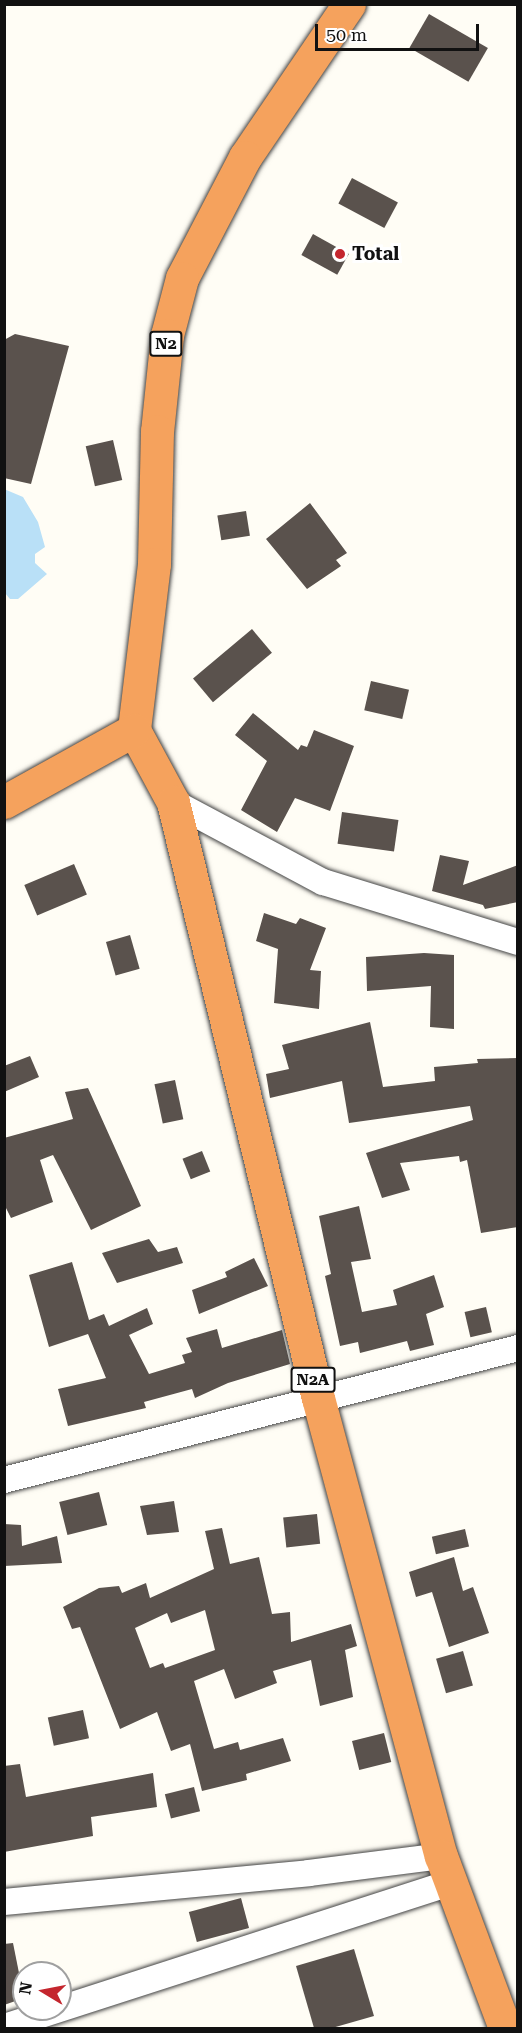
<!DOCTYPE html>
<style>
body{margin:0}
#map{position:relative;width:522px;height:2033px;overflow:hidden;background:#fffdf5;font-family:"Roboto Serif",serif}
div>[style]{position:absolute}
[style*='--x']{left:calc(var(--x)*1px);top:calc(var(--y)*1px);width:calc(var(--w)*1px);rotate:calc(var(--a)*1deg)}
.water>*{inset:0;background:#b9e0f7}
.building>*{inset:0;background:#5a524d;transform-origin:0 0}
.roads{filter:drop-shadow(0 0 2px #444) drop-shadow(0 0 2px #444)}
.street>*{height:26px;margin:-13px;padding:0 13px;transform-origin:13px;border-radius:13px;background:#fff}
.highway>*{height:33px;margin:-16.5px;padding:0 16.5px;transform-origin:16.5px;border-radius:16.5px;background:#f5a25d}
.dots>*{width:16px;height:16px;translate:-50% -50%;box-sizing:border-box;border:3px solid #fff;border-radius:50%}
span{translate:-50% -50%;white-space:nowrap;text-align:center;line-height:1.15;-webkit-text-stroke:6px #fff;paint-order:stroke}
.shield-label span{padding:2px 4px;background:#fff;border:2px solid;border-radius:4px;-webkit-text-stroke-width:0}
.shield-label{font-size:16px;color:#111;font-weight:700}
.poi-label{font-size:18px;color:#111;font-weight:700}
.left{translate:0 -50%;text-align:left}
.frame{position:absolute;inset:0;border:6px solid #111;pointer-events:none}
.north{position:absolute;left:12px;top:1961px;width:60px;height:60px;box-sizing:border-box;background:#fff;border:2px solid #a0a0a0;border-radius:50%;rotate:280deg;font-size:16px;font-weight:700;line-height:24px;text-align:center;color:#111}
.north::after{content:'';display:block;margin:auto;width:21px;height:27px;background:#c4262e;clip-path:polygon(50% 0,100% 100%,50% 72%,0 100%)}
.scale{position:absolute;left:315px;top:24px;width:164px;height:27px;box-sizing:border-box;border:3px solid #111;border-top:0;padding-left:8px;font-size:18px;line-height:21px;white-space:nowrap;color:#111;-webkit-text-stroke:4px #fff;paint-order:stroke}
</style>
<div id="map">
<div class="water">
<i style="clip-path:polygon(4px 489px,23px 497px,38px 522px,45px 547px,35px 554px,35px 563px,47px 574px,18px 599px,10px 599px,5px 593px)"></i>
</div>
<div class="building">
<i style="left:429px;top:14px;width:68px;height:39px;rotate:30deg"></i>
<i style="left:352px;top:178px;width:52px;height:29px;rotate:28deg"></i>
<i style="left:313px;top:234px;width:41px;height:24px;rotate:29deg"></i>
<i style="clip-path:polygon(15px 334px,69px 346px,31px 484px,4px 478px,4px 340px)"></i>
<i style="left:113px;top:440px;width:41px;height:28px;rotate:77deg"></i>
<i style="clip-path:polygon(310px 503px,347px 553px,336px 560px,341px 566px,307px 589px,266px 539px)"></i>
<i style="left:246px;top:511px;width:25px;height:29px;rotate:81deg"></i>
<i style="left:252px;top:629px;width:31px;height:77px;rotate:50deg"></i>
<i style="left:371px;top:681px;width:39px;height:30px;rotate:13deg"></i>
<i style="clip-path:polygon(253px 713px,298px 750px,301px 745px,307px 747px,314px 730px,354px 746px,330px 811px,295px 798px,277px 832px,241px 810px,267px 761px,235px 735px)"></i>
<i style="left:342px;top:812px;width:57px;height:32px;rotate:8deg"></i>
<i style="clip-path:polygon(440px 855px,469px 861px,463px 885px,518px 865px,518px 902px,485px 909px,483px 905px,432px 891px)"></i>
<i style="left:74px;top:864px;width:33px;height:54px;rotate:67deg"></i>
<i style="clip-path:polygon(264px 913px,296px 924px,300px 918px,326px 928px,310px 970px,321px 971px,319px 1009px,274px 1003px,278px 949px,256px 941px)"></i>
<i style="left:130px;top:935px;width:35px;height:25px;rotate:74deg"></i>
<i style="clip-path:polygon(424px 953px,454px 955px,454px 1029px,430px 1027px,431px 986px,367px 991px,366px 957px)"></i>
<i style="clip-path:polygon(370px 1022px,383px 1087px,435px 1081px,434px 1067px,478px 1063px,477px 1059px,518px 1058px,518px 1227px,481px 1233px,467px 1160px,460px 1162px,459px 1156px,400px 1163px,410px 1190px,382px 1198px,366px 1153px,473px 1120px,470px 1106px,349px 1123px,342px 1081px,270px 1098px,266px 1074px,289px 1069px,282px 1045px)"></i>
<i style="clip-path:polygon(30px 1056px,39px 1077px,4px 1092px,4px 1066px)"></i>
<i style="left:175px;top:1080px;width:40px;height:21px;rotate:78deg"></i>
<i style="clip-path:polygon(88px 1088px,141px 1206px,91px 1230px,53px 1155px,40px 1160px,53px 1202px,11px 1218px,4px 1204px,4px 1138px,73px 1119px,65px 1092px)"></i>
<i style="left:202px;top:1151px;width:22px;height:21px;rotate:68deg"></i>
<i style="clip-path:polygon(359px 1206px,371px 1259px,351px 1262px,362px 1312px,397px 1305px,393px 1290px,434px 1275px,444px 1307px,426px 1314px,434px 1345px,410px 1351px,407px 1341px,360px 1353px,358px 1342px,340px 1346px,325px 1276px,331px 1274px,319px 1216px)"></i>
<i style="clip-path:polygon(149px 1239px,158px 1252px,177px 1247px,183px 1263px,117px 1283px,102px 1253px)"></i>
<i style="clip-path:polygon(254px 1258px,268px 1286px,199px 1314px,192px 1290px,227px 1277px,225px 1272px)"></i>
<i style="clip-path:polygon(72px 1262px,89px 1320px,104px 1314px,109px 1326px,147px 1308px,153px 1324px,129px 1335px,149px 1374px,185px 1363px,182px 1355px,192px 1352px,186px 1338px,217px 1329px,222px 1348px,282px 1330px,290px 1364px,228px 1383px,195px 1398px,192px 1389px,144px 1402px,146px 1408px,68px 1426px,58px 1389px,106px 1378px,88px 1334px,49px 1347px,29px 1275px)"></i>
<i style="left:486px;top:1307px;width:26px;height:22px;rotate:77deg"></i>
<i style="left:99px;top:1492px;width:34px;height:41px;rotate:76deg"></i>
<i style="clip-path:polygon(174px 1501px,179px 1532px,147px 1535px,140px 1506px)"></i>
<i style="left:317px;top:1514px;width:30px;height:34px;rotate:84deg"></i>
<i style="clip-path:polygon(4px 1524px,21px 1525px,22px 1546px,57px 1536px,62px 1563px,4px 1566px)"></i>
<i style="clip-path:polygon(evenodd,222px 1528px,230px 1564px,259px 1557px,272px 1614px,290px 1612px,291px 1642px,351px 1624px,357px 1646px,345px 1650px,353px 1697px,320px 1706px,311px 1660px,273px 1671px,277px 1683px,235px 1699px,224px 1669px,194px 1681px,214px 1749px,238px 1742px,240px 1750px,283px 1738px,291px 1761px,246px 1774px,247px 1780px,202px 1791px,190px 1744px,171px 1751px,157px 1712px,120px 1729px,80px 1627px,72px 1629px,63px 1607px,99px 1588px,119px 1586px,122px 1593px,146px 1583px,150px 1598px,214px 1569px,205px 1531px,222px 1528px,205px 1610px,215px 1650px,165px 1668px,163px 1663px,150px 1668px,135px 1628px,167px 1613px,171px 1623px,205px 1610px)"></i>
<i style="left:465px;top:1529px;width:18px;height:34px;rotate:77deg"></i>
<i style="clip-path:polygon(454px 1557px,463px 1591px,473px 1587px,489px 1633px,449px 1647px,432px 1592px,416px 1597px,409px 1572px)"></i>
<i style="left:463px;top:1651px;width:36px;height:28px;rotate:74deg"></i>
<i style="left:83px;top:1710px;width:29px;height:36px;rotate:78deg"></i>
<i style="left:384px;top:1733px;width:30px;height:33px;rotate:76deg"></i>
<i style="clip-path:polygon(20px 1764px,26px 1797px,153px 1773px,157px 1807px,91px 1817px,93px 1836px,4px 1852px,4px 1766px)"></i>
<i style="left:194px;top:1787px;width:25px;height:30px;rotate:76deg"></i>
<i style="left:241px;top:1898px;width:31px;height:54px;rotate:75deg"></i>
<i style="clip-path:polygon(13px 1943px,24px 1998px,4px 2005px,4px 1944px)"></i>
<i style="clip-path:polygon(354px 1949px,374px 2016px,332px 2028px,314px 2028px,296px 1966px)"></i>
</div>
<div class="roads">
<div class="street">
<i style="--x:173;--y:802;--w:170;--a:28.1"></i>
<i style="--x:323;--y:882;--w:204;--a:17.1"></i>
<i style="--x:4;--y:1480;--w:531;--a:-14.4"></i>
<i style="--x:4;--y:1902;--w:306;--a:-5.4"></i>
<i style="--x:309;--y:1873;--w:133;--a:-7.3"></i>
<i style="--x:4;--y:2027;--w:469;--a:-17.9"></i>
</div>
<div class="highway">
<i style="--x:349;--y:4;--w:185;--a:124.2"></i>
<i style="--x:245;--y:157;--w:136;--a:117.5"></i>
<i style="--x:182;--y:278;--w:59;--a:104.7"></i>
<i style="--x:167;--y:335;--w:97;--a:95.9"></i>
<i style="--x:157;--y:431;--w:133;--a:91.3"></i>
<i style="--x:154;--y:564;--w:167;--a:96.9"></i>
<i style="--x:134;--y:730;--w:82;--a:61.6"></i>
<i style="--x:173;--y:802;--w:613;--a:76.33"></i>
<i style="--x:318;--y:1398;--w:474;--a:75"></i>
<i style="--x:441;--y:1856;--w:184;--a:69.6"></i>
<i style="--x:4;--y:802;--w:149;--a:-29"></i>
</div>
</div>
<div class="dots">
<i style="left:340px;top:254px;background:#c4262e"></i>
</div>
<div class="shield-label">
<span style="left:166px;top:344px">N2</span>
<span style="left:313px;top:1380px">N2A</span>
</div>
<div class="poi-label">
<span class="left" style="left:352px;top:254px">Total</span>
</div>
<div class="frame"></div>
<div class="north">N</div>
<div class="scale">50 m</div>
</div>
